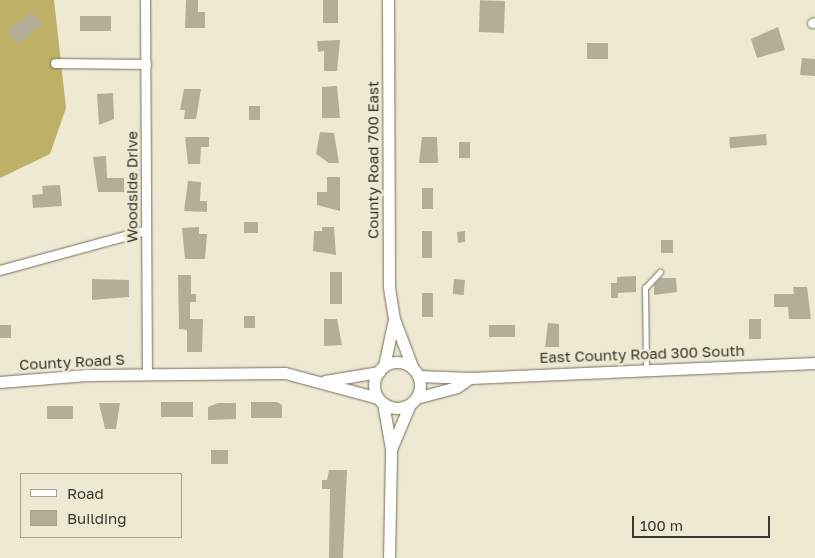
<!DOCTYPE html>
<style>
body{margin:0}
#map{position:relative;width:815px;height:558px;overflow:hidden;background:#ede9d2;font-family:"Golos Text",sans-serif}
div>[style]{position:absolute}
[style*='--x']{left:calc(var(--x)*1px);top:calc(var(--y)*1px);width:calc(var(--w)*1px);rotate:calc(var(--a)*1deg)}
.forest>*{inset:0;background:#beb066}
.building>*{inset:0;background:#b2ae98;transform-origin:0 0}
.roads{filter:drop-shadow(0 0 1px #75715c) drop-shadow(0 0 1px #75715c)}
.lane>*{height:4.5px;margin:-2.25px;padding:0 2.25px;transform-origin:2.25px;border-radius:2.25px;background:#fff}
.street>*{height:9px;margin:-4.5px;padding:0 4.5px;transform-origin:4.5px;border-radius:4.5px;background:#fff}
.secondary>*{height:11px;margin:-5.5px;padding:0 5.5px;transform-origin:5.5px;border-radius:5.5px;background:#fff}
.secondary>.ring{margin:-5.5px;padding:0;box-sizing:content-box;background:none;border:11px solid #fff;border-radius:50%}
span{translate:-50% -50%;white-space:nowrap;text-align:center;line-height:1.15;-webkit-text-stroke:5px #ede9d2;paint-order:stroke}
.street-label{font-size:15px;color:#39372e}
.legend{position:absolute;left:20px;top:473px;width:162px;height:65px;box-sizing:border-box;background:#ede9d2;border:1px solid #a5a290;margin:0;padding:6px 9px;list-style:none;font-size:15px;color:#39372e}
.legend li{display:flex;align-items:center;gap:10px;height:25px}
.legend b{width:25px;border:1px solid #a5a290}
.scale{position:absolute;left:632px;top:516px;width:138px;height:22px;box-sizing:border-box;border:2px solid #39372e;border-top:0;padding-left:6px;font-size:15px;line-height:18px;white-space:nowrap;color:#39372e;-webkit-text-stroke:4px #ede9d2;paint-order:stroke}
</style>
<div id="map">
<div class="forest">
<i style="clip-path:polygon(0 0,54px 0,66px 108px,50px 154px,0 178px)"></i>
</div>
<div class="building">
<i style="clip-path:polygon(186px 0,198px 0,198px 12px,205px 12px,205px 28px,185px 28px)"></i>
<i style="left:323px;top:0;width:15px;height:23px"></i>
<i style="left:505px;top:1px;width:32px;height:25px;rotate:92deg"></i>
<i style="left:32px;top:12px;width:16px;height:31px;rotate:52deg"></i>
<i style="left:80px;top:16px;width:31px;height:15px"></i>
<i style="clip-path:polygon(778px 27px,785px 50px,757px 58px,751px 39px)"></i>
<i style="clip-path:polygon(340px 40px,337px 71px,324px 71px,324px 51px,318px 52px,317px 41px)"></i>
<i style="left:587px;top:43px;width:21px;height:16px"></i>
<i style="clip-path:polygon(802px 58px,815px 59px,815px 76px,800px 75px)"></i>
<i style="clip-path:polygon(337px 86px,340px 118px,322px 118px,322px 87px)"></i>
<i style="clip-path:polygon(184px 89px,201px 89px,196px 119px,184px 119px,185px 110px,180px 110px)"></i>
<i style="clip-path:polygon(113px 93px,114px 119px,99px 125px,97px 94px)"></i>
<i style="left:249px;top:106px;width:11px;height:14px"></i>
<i style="clip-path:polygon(320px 132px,334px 133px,339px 163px,329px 163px,316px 154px)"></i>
<i style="left:766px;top:134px;width:11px;height:37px;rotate:85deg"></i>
<i style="clip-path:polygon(185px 137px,209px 137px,209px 147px,201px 147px,200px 164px,188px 164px)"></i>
<i style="clip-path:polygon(422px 137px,437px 137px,438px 163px,419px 163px)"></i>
<i style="left:459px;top:142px;width:11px;height:16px"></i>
<i style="clip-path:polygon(106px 156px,107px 178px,124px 178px,124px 192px,98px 192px,93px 157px)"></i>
<i style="clip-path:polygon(327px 177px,340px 177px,340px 211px,317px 205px,317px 192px,327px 192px)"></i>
<i style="clip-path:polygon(188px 181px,201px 182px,200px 201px,207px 201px,207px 212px,184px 211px)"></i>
<i style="clip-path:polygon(60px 185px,62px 206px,33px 208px,32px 195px,43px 194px,42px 186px)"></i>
<i style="left:422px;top:188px;width:11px;height:21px"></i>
<i style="left:244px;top:222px;width:14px;height:11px"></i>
<i style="clip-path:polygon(199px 227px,199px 234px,207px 234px,205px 259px,185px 259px,182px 228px)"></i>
<i style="clip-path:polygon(322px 227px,334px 227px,336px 255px,313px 251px,314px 231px,322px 231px)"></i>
<i style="left:422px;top:231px;width:10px;height:27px"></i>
<i style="clip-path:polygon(465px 231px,465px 242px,458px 243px,457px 232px)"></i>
<i style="left:661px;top:240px;width:12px;height:13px"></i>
<i style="left:330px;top:272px;width:12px;height:32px"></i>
<i style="clip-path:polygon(178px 275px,191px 275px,191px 294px,196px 294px,196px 302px,190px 302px,190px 319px,203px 319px,202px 352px,187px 352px,187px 330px,179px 329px)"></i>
<i style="clip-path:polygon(636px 276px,636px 292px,618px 293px,618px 298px,611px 298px,611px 283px,617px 283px,617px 277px)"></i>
<i style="clip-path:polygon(660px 278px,676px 278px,677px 292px,654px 295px,654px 285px)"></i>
<i style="clip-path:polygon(92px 279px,129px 280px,129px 297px,92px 300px)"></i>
<i style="left:454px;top:279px;width:11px;height:15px;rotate:5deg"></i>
<i style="clip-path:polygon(793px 287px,807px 287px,811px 319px,789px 319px,788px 307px,774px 307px,774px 294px,794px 294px)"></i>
<i style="left:422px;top:293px;width:11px;height:24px"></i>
<i style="left:244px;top:316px;width:11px;height:12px"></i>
<i style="clip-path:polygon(324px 319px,337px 319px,342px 345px,324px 346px)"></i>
<i style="left:749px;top:319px;width:12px;height:20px"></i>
<i style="clip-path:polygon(548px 323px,559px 324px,559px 347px,545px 347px)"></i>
<i style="left:0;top:325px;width:11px;height:13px"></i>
<i style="left:489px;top:325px;width:26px;height:12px"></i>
<i style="left:193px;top:402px;width:15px;height:32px;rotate:90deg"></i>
<i style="clip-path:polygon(251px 402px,277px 402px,282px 405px,282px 418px,251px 418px)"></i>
<i style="clip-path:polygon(99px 403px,120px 403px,116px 429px,105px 429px)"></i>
<i style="clip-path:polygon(218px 403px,236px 403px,236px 419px,208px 420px,208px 407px)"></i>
<i style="left:47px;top:406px;width:26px;height:13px"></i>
<i style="left:211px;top:450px;width:17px;height:14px"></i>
<i style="clip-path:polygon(329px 470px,347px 470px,343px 558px,329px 558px,330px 489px,322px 489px,322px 480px,327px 480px)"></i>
</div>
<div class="roads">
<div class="lane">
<i style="--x:646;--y:369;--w:81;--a:-90.7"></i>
<i style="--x:645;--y:288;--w:22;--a:-47"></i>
</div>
<div class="street">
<i style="--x:145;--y:0;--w:374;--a:89.7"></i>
<i style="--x:812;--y:23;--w:3;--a:-18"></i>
<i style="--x:55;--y:63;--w:91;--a:0.6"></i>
<i style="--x:0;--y:270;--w:151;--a:-15.3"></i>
</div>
<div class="secondary">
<i style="--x:394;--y:319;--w:53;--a:69.2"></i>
<i class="ring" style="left:374px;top:362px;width:35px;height:35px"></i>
<i style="--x:384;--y:366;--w:48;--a:-78"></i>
<i style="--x:394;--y:319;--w:33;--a:-99"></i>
<i style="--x:389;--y:286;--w:286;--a:-90.2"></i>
<i style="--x:418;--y:376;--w:52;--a:2.2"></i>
<i style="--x:470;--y:378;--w:345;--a:-2.5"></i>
<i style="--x:325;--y:381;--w:55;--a:-9.5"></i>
<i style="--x:0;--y:382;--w:87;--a:-4.6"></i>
<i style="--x:87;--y:375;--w:198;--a:-0.6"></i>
<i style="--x:285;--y:373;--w:96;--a:15"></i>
<i style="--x:416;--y:398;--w:42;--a:-15"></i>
<i style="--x:457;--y:387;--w:16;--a:-35"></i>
<i style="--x:383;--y:403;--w:47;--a:80.1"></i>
<i style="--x:389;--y:558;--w:109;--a:-88.9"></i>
<i style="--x:391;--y:449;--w:49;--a:-67.1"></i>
</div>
</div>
<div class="street-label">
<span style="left:373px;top:160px;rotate:-90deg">County Road 700 East</span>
<span style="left:132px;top:187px;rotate:-90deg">Woodside Drive</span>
<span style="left:642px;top:354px;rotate:-2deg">East County Road 300 South</span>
<span style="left:72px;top:362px;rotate:-3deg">County Road S</span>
</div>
<ul class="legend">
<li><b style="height:6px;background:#fff"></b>Road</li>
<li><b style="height:14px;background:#b2ae98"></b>Building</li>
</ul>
<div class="scale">100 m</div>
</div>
